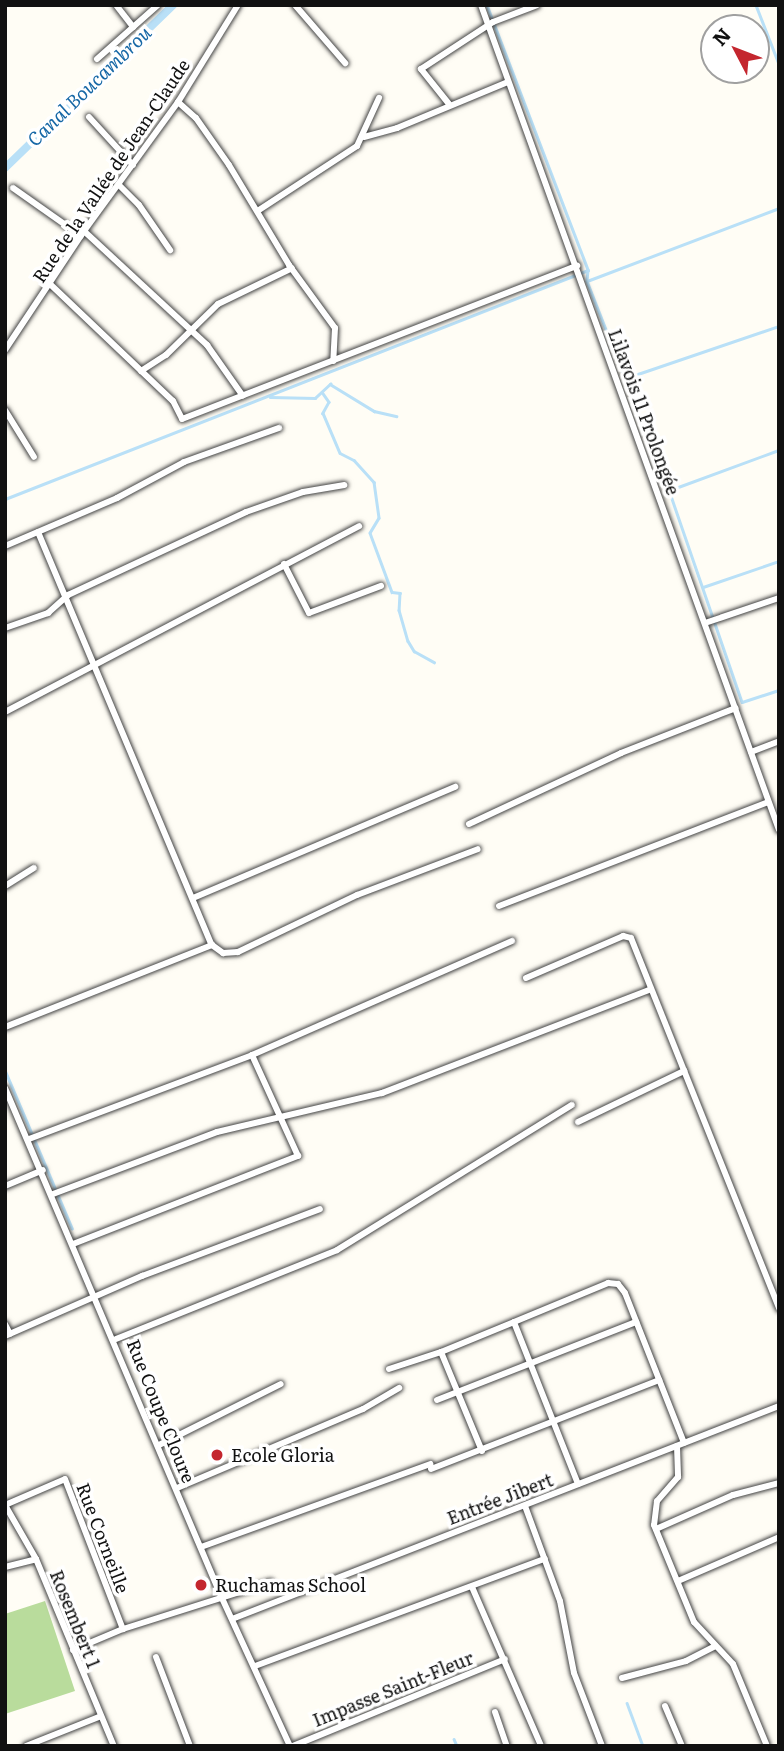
<!DOCTYPE html>
<meta charset="utf-8">
<style>
body{margin:0}
#map{position:relative;width:784px;height:1751px;overflow:hidden;background:#fffdf5;font-family:Literata,serif}
div>[style]{position:absolute}
[style*='--x']{left:calc(var(--x)*1px);top:calc(var(--y)*1px);width:calc(var(--w)*1px);rotate:calc(var(--a)*1deg)}
.forest>*{inset:0;background:#b9dc9c}
.stream>*{height:2.5px;margin:-1.25px;padding:0 1.25px;transform-origin:1.25px;border-radius:1.25px;background:#b9e0f7}
.canal>*{height:8px;margin:-4px;padding:0 4px;transform-origin:4px;border-radius:4px;background:#b9e0f7}
.roads{filter:drop-shadow(0 0 2px #444) drop-shadow(0 0 2px #444)}
.minor>*{height:6px;margin:-3px;padding:0 3px;transform-origin:3px;border-radius:3px;background:#fff}
.dots>*{width:19px;height:19px;translate:-50% -50%;box-sizing:border-box;border:4px solid #fff;border-radius:50%}
span{translate:-50% -50%;white-space:nowrap;text-align:center;line-height:1.15;-webkit-text-stroke:7px #fff;paint-order:stroke}
.street-label{font-size:18px;color:#111}
.poi-label{font-size:18px;color:#111}
.left{translate:0 -50%;text-align:left}
.water-label{font-size:19px;color:#1768a6;font-style:italic}
.frame{position:absolute;inset:0;border:7px solid #111;pointer-events:none}
.north{position:absolute;left:700px;top:14px;width:70px;height:70px;box-sizing:border-box;background:#fff;border:2px solid #a0a0a0;border-radius:50%;rotate:312deg;font-size:19px;font-weight:700;line-height:28px;text-align:center;color:#111}
.north::after{content:'';display:block;margin:auto;width:24px;height:32px;background:#c4262e;clip-path:polygon(50% 0,100% 100%,50% 72%,0 100%)}
</style>
<div id="map">
<div class="forest">
<i style="clip-path:polygon(45px 1601px,75px 1691px,5px 1714px,5px 1614px)"></i>
</div>
<div class="stream">
<i style="--x:487;--y:5;--w:284;--a:69.1"></i>
<i style="--x:588;--y:270;--w:11;--a:95"></i>
<i style="--x:587;--y:281;--w:225;--a:68.6"></i>
<i style="--x:669;--y:490;--w:224;--a:71"></i>
<i style="--x:742;--y:702;--w:39;--a:-18"></i>
<i style="--x:756;--y:5;--w:63;--a:68.7"></i>
<i style="--x:587;--y:281;--w:205;--a:-20.8"></i>
<i style="--x:626;--y:378;--w:162;--a:-18.8"></i>
<i style="--x:322;--y:392;--w:12;--a:55"></i>
<i style="--x:329;--y:402;--w:13;--a:119"></i>
<i style="--x:323;--y:413;--w:43;--a:67"></i>
<i style="--x:340;--y:453;--w:16;--a:27"></i>
<i style="--x:354;--y:460;--w:30;--a:48"></i>
<i style="--x:374;--y:482;--w:36;--a:82"></i>
<i style="--x:379;--y:518;--w:17;--a:121"></i>
<i style="--x:370;--y:533;--w:63;--a:69.6"></i>
<i style="--x:392;--y:592;--w:8;--a:7"></i>
<i style="--x:400;--y:593;--w:17;--a:93"></i>
<i style="--x:399;--y:610;--w:32;--a:74"></i>
<i style="--x:408;--y:641;--w:12;--a:59"></i>
<i style="--x:414;--y:651;--w:23;--a:29"></i>
<i style="--x:270;--y:397;--w:45;--a:1.3"></i>
<i style="--x:315;--y:398;--w:21;--a:-43"></i>
<i style="--x:330;--y:384;--w:52;--a:31.5"></i>
<i style="--x:374;--y:411;--w:23;--a:13"></i>
<i style="--x:670;--y:490;--w:116;--a:-20.2"></i>
<i style="--x:5;--y:499;--w:626;--a:-21.44"></i>
<i style="--x:703;--y:587;--w:80;--a:-18.9"></i>
<i style="--x:5;--y:1070;--w:172;--a:67"></i>
<i style="--x:627;--y:1703;--w:46;--a:69.6"></i>
<i style="--x:454;--y:1739;--w:8;--a:67"></i>
</div>
<div class="canal">
<i style="--x:5;--y:168;--w:234;--a:-44.1"></i>
</div>
<div class="roads">
<div class="minor">
<i style="--x:116;--y:5;--w:28;--a:52"></i>
<i style="--x:295;--y:5;--w:77;--a:49.2"></i>
<i style="--x:481;--y:5;--w:877;--a:70.14"></i>
<i style="--x:97;--y:59;--w:81;--a:-41.5"></i>
<i style="--x:178;--y:102;--w:24;--a:42"></i>
<i style="--x:196;--y:118;--w:57;--a:54.9"></i>
<i style="--x:229;--y:165;--w:117;--a:59"></i>
<i style="--x:289;--y:265;--w:78;--a:53.9"></i>
<i style="--x:335;--y:328;--w:33;--a:93"></i>
<i style="--x:449;--y:104;--w:45;--a:-128.7"></i>
<i style="--x:421;--y:69;--w:86;--a:-33.1"></i>
<i style="--x:493;--y:22;--w:47;--a:-21.1"></i>
<i style="--x:89;--y:117;--w:65;--a:47.5"></i>
<i style="--x:364;--y:137;--w:34;--a:-15"></i>
<i style="--x:397;--y:128;--w:120;--a:-22.5"></i>
<i style="--x:119;--y:185;--w:28;--a:45"></i>
<i style="--x:139;--y:205;--w:55;--a:55.4"></i>
<i style="--x:13;--y:188;--w:83;--a:35.2"></i>
<i style="--x:259;--y:210;--w:117;--a:-33.1"></i>
<i style="--x:357;--y:146;--w:53;--a:-65.4"></i>
<i style="--x:84;--y:231;--w:168;--a:42.8"></i>
<i style="--x:207;--y:345;--w:62;--a:54.8"></i>
<i style="--x:50;--y:284;--w:170;--a:43.6"></i>
<i style="--x:173;--y:401;--w:20;--a:63"></i>
<i style="--x:182;--y:419;--w:424;--a:-21.2"></i>
<i style="--x:5;--y:350;--w:143;--a:-56.4"></i>
<i style="--x:84;--y:231;--w:160;--a:-53.9"></i>
<i style="--x:178;--y:102;--w:114;--a:-58.3"></i>
<i style="--x:141;--y:371;--w:30;--a:-33"></i>
<i style="--x:166;--y:355;--w:73;--a:-44.4"></i>
<i style="--x:218;--y:304;--w:82;--a:-25.9"></i>
<i style="--x:5;--y:410;--w:55;--a:58.3"></i>
<i style="--x:38;--y:532;--w:448;--a:67.2"></i>
<i style="--x:212;--y:945;--w:14;--a:36"></i>
<i style="--x:223;--y:953;--w:15;--a:-4"></i>
<i style="--x:238;--y:952;--w:132;--a:-25.6"></i>
<i style="--x:357;--y:895;--w:129;--a:-20.8"></i>
<i style="--x:5;--y:546;--w:122;--a:-23.2"></i>
<i style="--x:117;--y:498;--w:76;--a:-28.2"></i>
<i style="--x:184;--y:462;--w:101;--a:-19.7"></i>
<i style="--x:284;--y:564;--w:55;--a:63"></i>
<i style="--x:309;--y:613;--w:77;--a:-20.6"></i>
<i style="--x:705;--y:623;--w:78;--a:-18.7"></i>
<i style="--x:5;--y:628;--w:46;--a:-19.2"></i>
<i style="--x:48;--y:613;--w:27;--a:-42"></i>
<i style="--x:68;--y:595;--w:196;--a:-25"></i>
<i style="--x:246;--y:512;--w:60;--a:-19.3"></i>
<i style="--x:303;--y:492;--w:42;--a:-9.7"></i>
<i style="--x:5;--y:712;--w:400;--a:-27.7"></i>
<i style="--x:751;--y:752;--w:30;--a:-21"></i>
<i style="--x:469;--y:824;--w:168;--a:-25"></i>
<i style="--x:621;--y:753;--w:123;--a:-21.4"></i>
<i style="--x:5;--y:886;--w:34;--a:-32"></i>
<i style="--x:193;--y:898;--w:285;--a:-23"></i>
<i style="--x:499;--y:906;--w:288;--a:-21.1"></i>
<i style="--x:526;--y:978;--w:106;--a:-23.4"></i>
<i style="--x:623;--y:936;--w:8;--a:14"></i>
<i style="--x:631;--y:938;--w:399;--a:68.2"></i>
<i style="--x:5;--y:1027;--w:223;--a:-21.6"></i>
<i style="--x:5;--y:1088;--w:552;--a:66.96"></i>
<i style="--x:221;--y:1596;--w:165;--a:65.3"></i>
<i style="--x:578;--y:1122;--w:118;--a:-25.7"></i>
<i style="--x:29;--y:1139;--w:238;--a:-20.6"></i>
<i style="--x:252;--y:1055;--w:284;--a:-23.7"></i>
<i style="--x:5;--y:1186;--w:41;--a:-22.8"></i>
<i style="--x:53;--y:1194;--w:175;--a:-20.7"></i>
<i style="--x:217;--y:1132;--w:170;--a:-13.3"></i>
<i style="--x:382;--y:1093;--w:288;--a:-21.1"></i>
<i style="--x:73;--y:1244;--w:242;--a:-21.4"></i>
<i style="--x:298;--y:1156;--w:111;--a:-114.5"></i>
<i style="--x:5;--y:1324;--w:11;--a:63"></i>
<i style="--x:5;--y:1336;--w:150;--a:-23.7"></i>
<i style="--x:142;--y:1276;--w:190;--a:-20.6"></i>
<i style="--x:116;--y:1339;--w:238;--a:-21.9"></i>
<i style="--x:337;--y:1250;--w:276;--a:-31.7"></i>
<i style="--x:389;--y:1369;--w:55;--a:-18.1"></i>
<i style="--x:437;--y:1400;--w:214;--a:-21.4"></i>
<i style="--x:159;--y:1445;--w:136;--a:-26.6"></i>
<i style="--x:677;--y:1446;--w:31;--a:88"></i>
<i style="--x:678;--y:1477;--w:32;--a:131"></i>
<i style="--x:657;--y:1501;--w:24;--a:97"></i>
<i style="--x:654;--y:1525;--w:105;--a:67.6"></i>
<i style="--x:694;--y:1622;--w:57;--a:47.1"></i>
<i style="--x:733;--y:1664;--w:89;--a:67.5"></i>
<i style="--x:482;--y:1451;--w:107;--a:-112.5"></i>
<i style="--x:441;--y:1352;--w:79;--a:-22.3"></i>
<i style="--x:431;--y:1469;--w:245;--a:-21.3"></i>
<i style="--x:578;--y:1484;--w:174;--a:-111.6"></i>
<i style="--x:514;--y:1322;--w:102;--a:-22.5"></i>
<i style="--x:608;--y:1283;--w:10;--a:6"></i>
<i style="--x:618;--y:1284;--w:11;--a:52"></i>
<i style="--x:625;--y:1293;--w:161;--a:68.5"></i>
<i style="--x:177;--y:1488;--w:202;--a:-23"></i>
<i style="--x:363;--y:1409;--w:42;--a:-30.3"></i>
<i style="--x:5;--y:1505;--w:62;--a:60.1"></i>
<i style="--x:36;--y:1559;--w:203;--a:67.4"></i>
<i style="--x:5;--y:1505;--w:65;--a:-23.4"></i>
<i style="--x:65;--y:1479;--w:161;--a:68.9"></i>
<i style="--x:525;--y:1506;--w:101;--a:69.8"></i>
<i style="--x:560;--y:1601;--w:73;--a:79"></i>
<i style="--x:574;--y:1673;--w:78;--a:69"></i>
<i style="--x:656;--y:1529;--w:84;--a:-23.8"></i>
<i style="--x:733;--y:1495;--w:48;--a:-14.6"></i>
<i style="--x:201;--y:1547;--w:244;--a:-19.9"></i>
<i style="--x:5;--y:1567;--w:32;--a:-14"></i>
<i style="--x:678;--y:1581;--w:110;--a:-23.5"></i>
<i style="--x:472;--y:1587;--w:173;--a:66.5"></i>
<i style="--x:232;--y:1619;--w:587;--a:-21.28"></i>
<i style="--x:73;--y:1650;--w:54;--a:-22.8"></i>
<i style="--x:123;--y:1629;--w:155;--a:-17.6"></i>
<i style="--x:156;--y:1657;--w:95;--a:69.1"></i>
<i style="--x:255;--y:1666;--w:309;--a:-20.3"></i>
<i style="--x:622;--y:1678;--w:66;--a:-14.9"></i>
<i style="--x:686;--y:1661;--w:33;--a:-27"></i>
<i style="--x:665;--y:1706;--w:43;--a:67"></i>
<i style="--x:495;--y:1712;--w:36;--a:71"></i>
<i style="--x:26;--y:1746;--w:79;--a:-21.7"></i>
<i style="--x:293;--y:1746;--w:229;--a:-22.3"></i>
</div>
</div>
<div class="dots">
<i style="left:217px;top:1455px;background:#c4262e"></i>
<i style="left:201px;top:1585px;background:#c4262e"></i>
</div>
<div class="street-label">
<span style="left:111px;top:171px;rotate:-56deg">Rue de la Vallée de Jean-Claude</span>
<span style="left:644px;top:412px;rotate:70deg">Lilavois 11 Prolongée</span>
<span style="left:161px;top:1411px;rotate:68deg">Rue Coupe Cloure</span>
<span style="left:500px;top:1499px;rotate:-21deg">Entrée Jibert</span>
<span style="left:103px;top:1538px;rotate:69deg">Rue Corneille</span>
<span style="left:75px;top:1619px;rotate:68deg">Rosembert 1</span>
<span style="left:393px;top:1689px;rotate:-22deg">Impasse Saint-Fleur</span>
</div>
<div class="poi-label">
<span class="left" style="left:231px;top:1455px">Ecole Gloria</span>
<span class="left" style="left:215px;top:1585px">Ruchamas School</span>
</div>
<div class="water-label">
<span style="left:89px;top:86px;rotate:-44deg">Canal Boucambrou</span>
</div>
<div class="frame"></div>
<div class="north">N</div>
</div>
